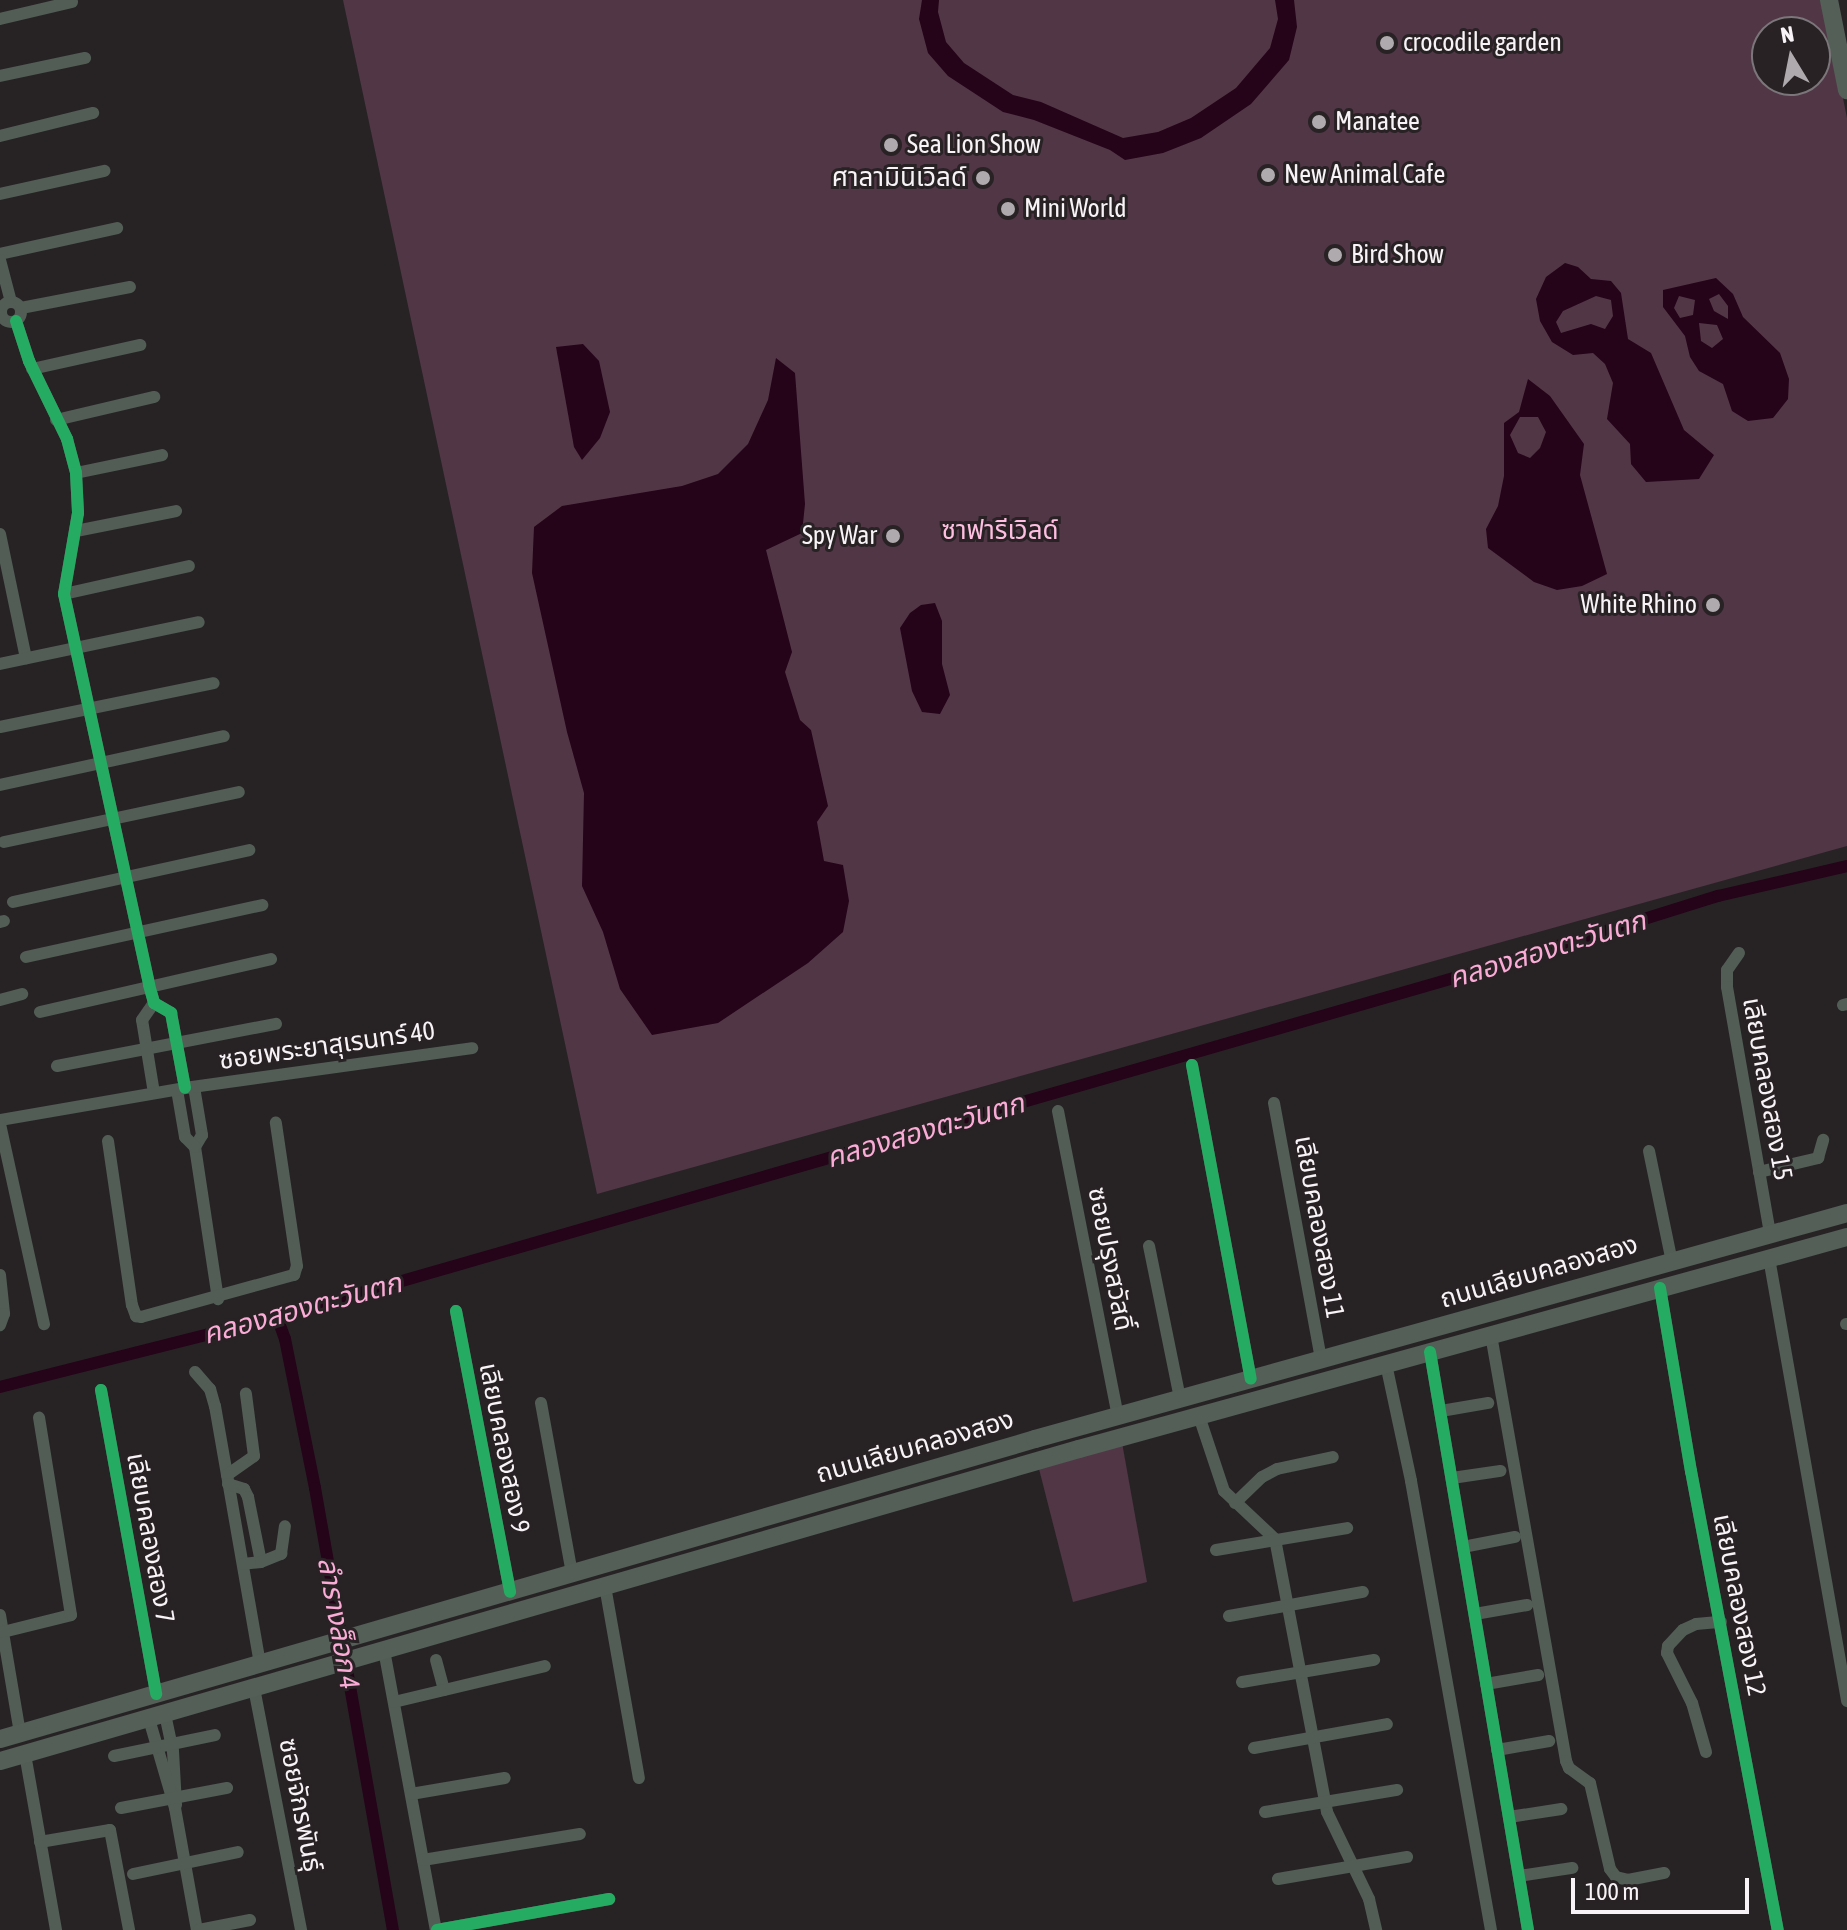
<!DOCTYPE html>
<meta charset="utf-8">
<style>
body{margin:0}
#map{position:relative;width:1847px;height:1930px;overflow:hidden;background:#272325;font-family:"Asap Condensed","Noto Sans Thai",sans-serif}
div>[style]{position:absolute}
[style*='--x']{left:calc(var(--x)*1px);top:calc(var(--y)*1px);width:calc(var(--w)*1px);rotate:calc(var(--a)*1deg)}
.green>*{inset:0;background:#513645}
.water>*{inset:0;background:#250319}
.canal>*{height:12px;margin:-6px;padding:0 6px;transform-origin:6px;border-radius:6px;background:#250319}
.street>*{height:12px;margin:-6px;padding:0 6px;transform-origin:6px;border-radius:6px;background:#525d55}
.street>.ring{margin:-6px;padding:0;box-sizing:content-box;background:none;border:12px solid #525d55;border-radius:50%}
.secondary>*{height:18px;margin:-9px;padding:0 9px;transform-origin:9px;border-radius:9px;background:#535f57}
.cycleway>*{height:12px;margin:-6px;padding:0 6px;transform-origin:6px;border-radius:6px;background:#26ab63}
.dots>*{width:22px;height:22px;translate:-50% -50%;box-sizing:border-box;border:4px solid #282225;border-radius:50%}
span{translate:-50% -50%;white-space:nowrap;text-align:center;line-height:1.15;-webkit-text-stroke:6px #282225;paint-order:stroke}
.poi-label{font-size:26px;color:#f8f3f6}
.left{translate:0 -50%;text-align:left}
.right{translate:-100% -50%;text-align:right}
.park-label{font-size:26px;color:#febee0}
.street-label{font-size:26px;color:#f8f3f6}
.water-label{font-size:28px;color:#faacd6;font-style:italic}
.north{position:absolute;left:1751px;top:16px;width:80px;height:80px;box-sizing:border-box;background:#282225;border:2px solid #7b7679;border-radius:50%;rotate:350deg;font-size:22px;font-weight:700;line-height:32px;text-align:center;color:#f8f3f6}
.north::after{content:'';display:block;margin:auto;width:28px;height:36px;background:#afaaad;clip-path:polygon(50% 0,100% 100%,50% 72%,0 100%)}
.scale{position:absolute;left:1571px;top:1878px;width:178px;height:36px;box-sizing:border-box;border:4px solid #f8f3f6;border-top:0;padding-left:10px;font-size:24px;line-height:28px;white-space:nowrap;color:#f8f3f6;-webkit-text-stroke:6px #282225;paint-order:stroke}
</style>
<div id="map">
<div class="green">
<i style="clip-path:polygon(evenodd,343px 0,1823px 0,1847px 118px,1847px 846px,597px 1194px,343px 0,1767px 32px,1815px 32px,1815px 80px,1767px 80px,1767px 32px)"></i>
<i style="clip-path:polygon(1121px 1437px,1147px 1582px,1073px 1602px,1037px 1461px)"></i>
</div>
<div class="water">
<i style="clip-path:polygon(922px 0,939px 0,938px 12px,946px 42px,964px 63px,1013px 95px,1041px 102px,1123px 138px,1158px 132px,1191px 118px,1236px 88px,1270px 48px,1278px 19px,1275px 0,1294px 0,1297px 27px,1289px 60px,1251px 104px,1201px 138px,1163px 153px,1125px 160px,1110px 150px,1034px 120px,1003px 112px,948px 76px,928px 53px,919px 19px)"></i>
<i style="clip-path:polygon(evenodd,1565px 263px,1578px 267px,1591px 279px,1611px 281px,1621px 293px,1628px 339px,1651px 353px,1684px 430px,1714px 455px,1699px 479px,1646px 482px,1631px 464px,1630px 444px,1607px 419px,1613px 383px,1605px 364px,1593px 353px,1573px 355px,1552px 342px,1540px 321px,1536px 299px,1546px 277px,1565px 263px,1596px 296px,1611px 300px,1613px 316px,1605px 329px,1591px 324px,1561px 333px,1556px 322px,1563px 311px,1596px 296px)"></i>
<i style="clip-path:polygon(evenodd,1716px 278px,1733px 294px,1743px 317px,1780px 353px,1789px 379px,1788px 399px,1773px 418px,1748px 421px,1732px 411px,1723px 384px,1699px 371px,1690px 357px,1685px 336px,1663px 307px,1663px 290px,1716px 278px,1719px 294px,1728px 306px,1728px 319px,1714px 311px,1709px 299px,1719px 294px,1716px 278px,1679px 296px,1695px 300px,1693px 315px,1680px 318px,1674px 308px,1679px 296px,1716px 278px,1699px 323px,1717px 325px,1723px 339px,1712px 348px,1701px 341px,1699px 323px)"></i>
<i style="clip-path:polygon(583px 344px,599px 361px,610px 412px,600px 438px,582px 460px,574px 447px,556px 347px)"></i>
<i style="clip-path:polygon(776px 358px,795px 373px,805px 504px,802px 533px,766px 550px,792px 652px,785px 672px,800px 720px,811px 730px,828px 806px,817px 822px,824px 861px,843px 865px,849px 901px,843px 932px,808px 963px,718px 1023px,652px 1035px,620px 989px,603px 932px,582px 886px,584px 793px,567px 732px,532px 573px,534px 527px,562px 506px,682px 486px,718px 474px,748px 444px,768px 400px)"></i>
<i style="clip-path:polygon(evenodd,1528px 379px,1550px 396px,1584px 444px,1580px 475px,1607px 574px,1582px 586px,1557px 590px,1534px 582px,1488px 548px,1486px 529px,1498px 506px,1504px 476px,1504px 423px,1519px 412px,1528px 379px,1520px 417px,1538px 417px,1546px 432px,1540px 448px,1530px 458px,1518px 453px,1510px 435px,1520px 417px)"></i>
<i style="clip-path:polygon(935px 603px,942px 621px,942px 664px,950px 695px,940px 714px,922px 712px,912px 691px,900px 628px,910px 613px,921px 605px)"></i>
</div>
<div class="canal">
<i style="--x:277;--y:1317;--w:23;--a:70"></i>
<i style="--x:285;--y:1339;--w:152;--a:78.6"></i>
<i style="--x:315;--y:1488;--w:449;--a:80"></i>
<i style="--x:0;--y:1387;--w:286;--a:-14.2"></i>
<i style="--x:277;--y:1317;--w:1247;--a:-16.07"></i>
<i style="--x:1475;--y:972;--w:255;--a:-17.4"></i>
<i style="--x:1718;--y:896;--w:132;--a:-13.1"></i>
</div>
<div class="street">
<i style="--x:0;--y:19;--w:74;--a:-13.3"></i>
<i style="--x:0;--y:76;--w:87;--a:-12"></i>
<i style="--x:0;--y:136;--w:96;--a:-13.9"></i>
<i style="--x:0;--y:194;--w:107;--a:-12.5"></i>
<i style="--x:0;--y:254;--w:120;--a:-12.5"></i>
<i style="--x:0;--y:260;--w:43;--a:75.3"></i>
<i class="ring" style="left:1px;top:302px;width:8px;height:8px"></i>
<i style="--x:21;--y:308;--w:111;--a:-10.9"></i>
<i style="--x:16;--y:321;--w:42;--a:72"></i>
<i style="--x:29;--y:361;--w:87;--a:64"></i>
<i style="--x:67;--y:439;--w:35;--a:75"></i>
<i style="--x:76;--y:473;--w:40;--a:87.1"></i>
<i style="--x:78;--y:513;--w:82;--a:99.8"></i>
<i style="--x:64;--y:594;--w:400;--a:77.7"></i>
<i style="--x:149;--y:985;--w:19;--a:74"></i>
<i style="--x:154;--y:1003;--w:20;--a:30"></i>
<i style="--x:171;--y:1013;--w:76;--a:79.4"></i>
<i style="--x:32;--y:369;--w:111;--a:-12.5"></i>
<i style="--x:56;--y:420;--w:101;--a:-13.2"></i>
<i style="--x:76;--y:473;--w:88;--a:-11.8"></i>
<i style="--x:76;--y:531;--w:102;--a:-11.3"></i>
<i style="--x:0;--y:534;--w:127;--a:78.2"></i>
<i style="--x:64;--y:594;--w:128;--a:-12.6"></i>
<i style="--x:0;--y:664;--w:203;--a:-11.9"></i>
<i style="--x:0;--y:727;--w:218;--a:-11.6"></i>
<i style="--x:0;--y:785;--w:229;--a:-12.3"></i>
<i style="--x:4;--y:842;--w:240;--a:-12"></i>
<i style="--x:13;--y:902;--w:242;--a:-12.4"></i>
<i style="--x:0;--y:922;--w:4;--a:-14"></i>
<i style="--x:1739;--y:953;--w:21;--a:125"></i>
<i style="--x:1727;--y:970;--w:17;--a:90"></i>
<i style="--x:1727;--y:987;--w:251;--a:80.1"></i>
<i style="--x:26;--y:957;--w:242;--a:-12.4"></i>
<i style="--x:0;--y:1000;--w:23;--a:-15"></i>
<i style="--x:1843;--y:1005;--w:4;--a:-14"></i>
<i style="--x:40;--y:1012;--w:237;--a:-12.9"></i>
<i style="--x:1192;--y:1065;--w:319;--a:79.4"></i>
<i style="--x:57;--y:1066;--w:223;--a:-10.9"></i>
<i style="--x:194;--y:1087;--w:49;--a:80.5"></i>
<i style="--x:202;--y:1135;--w:14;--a:120"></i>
<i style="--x:195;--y:1147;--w:154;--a:81.4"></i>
<i style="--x:177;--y:1090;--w:48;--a:80.3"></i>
<i style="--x:185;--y:1137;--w:14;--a:45"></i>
<i style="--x:154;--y:1093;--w:74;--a:-99.3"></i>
<i style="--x:142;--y:1020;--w:21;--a:-55"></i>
<i style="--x:1274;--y:1103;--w:260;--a:79.6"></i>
<i style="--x:1058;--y:1111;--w:311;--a:78.9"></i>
<i style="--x:0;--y:1120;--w:188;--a:-9.8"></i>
<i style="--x:185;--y:1088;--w:290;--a:-7.9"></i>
<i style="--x:0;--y:1124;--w:205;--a:77.6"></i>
<i style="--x:108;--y:1141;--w:166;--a:81.7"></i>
<i style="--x:132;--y:1305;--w:12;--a:70"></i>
<i style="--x:136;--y:1316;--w:5;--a:11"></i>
<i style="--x:141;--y:1317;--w:159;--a:-15.4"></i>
<i style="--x:294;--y:1275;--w:9;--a:-72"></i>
<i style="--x:297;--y:1266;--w:145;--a:-98.4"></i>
<i style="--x:1649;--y:1151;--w:113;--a:78.3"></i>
<i style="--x:1759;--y:1172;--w:61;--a:-13.3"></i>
<i style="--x:1818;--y:1158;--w:19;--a:-74"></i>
<i style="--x:1149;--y:1246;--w:155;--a:78.5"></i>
<i style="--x:1769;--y:1258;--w:450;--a:80"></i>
<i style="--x:0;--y:1275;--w:39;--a:84"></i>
<i style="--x:4;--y:1314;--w:12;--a:110"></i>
<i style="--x:1660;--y:1288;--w:186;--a:80.4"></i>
<i style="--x:1691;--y:1471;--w:467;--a:79.3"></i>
<i style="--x:456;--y:1311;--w:286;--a:79.1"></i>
<i style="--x:1846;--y:1324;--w:1;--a:0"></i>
<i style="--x:1491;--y:1335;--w:433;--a:80"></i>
<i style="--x:1566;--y:1761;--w:8;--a:67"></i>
<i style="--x:1569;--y:1768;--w:26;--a:36"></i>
<i style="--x:1590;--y:1783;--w:88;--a:76.9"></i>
<i style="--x:1610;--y:1869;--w:10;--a:53"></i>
<i style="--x:1616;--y:1877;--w:12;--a:14"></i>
<i style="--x:1628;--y:1880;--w:37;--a:-11"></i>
<i style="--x:1430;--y:1352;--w:586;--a:80.38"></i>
<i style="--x:1386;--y:1364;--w:120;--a:77.9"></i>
<i style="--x:1411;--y:1481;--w:456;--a:79.9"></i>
<i style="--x:195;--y:1372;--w:23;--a:49"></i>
<i style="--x:210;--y:1389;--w:18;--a:74"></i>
<i style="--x:215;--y:1406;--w:262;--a:80.1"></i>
<i style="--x:101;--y:1390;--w:309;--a:79.7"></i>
<i style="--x:541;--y:1403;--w:174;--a:79.7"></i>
<i style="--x:1441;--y:1411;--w:48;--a:-9.7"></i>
<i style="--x:1199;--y:1416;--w:79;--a:71.6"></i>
<i style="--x:1224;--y:1491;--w:70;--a:43.3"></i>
<i style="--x:1275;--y:1539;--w:278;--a:79.2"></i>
<i style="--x:1327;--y:1812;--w:97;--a:64.2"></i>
<i style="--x:1369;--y:1899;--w:32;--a:77"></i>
<i style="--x:227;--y:1475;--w:33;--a:-35"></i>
<i style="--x:254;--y:1456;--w:63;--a:-97.4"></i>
<i style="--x:1452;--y:1478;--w:49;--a:-8.3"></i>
<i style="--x:228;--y:1484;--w:17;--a:17"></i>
<i style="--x:244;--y:1489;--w:9;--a:63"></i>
<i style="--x:248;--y:1497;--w:66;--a:78.7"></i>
<i style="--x:261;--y:1562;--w:18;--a:174"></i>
<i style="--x:1235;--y:1503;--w:37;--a:-44"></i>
<i style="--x:1262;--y:1477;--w:17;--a:-28"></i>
<i style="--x:1277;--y:1469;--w:57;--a:-12.1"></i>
<i style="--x:1463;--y:1547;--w:53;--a:-10.9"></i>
<i style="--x:1216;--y:1550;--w:133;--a:-9.5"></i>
<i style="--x:261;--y:1562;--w:22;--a:-22"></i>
<i style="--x:281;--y:1554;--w:28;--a:-82"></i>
<i style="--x:605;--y:1586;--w:195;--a:80"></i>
<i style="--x:1475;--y:1614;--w:53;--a:-9.8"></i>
<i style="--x:0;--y:1615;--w:120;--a:80.4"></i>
<i style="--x:1229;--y:1616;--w:136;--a:-10.2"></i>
<i style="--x:3;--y:1632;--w:70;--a:-14"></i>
<i style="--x:71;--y:1615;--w:200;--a:-99.2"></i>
<i style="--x:384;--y:1650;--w:285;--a:79.5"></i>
<i style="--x:436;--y:1660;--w:31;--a:75"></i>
<i style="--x:1242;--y:1682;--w:134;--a:-9.5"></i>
<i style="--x:1486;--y:1684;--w:53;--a:-9.8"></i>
<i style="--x:254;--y:1688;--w:247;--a:79"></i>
<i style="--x:394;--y:1702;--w:155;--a:-13.4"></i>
<i style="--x:165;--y:1714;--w:38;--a:78"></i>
<i style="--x:173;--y:1751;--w:54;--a:86.8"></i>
<i style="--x:149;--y:1719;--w:93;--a:73.7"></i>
<i style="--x:175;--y:1808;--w:124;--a:79.8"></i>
<i style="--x:1254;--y:1748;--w:135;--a:-10.2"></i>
<i style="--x:1497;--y:1750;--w:53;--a:-9.8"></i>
<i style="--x:1706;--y:1752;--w:51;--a:-105.9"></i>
<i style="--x:1692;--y:1703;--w:56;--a:-116.6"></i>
<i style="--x:1667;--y:1653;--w:7;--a:-82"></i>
<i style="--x:1668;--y:1646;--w:22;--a:-47"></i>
<i style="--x:1683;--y:1630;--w:14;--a:-25"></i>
<i style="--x:1696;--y:1624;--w:25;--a:-5"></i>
<i style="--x:25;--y:1754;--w:179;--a:80"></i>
<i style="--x:114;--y:1756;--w:103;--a:-11.7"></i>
<i style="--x:411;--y:1794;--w:95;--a:-9.7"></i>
<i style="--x:121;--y:1808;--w:108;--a:-10.7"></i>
<i style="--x:1265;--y:1812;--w:134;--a:-9.5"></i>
<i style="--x:1509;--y:1817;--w:53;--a:-8.7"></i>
<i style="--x:40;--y:1842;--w:71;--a:-9.7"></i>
<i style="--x:110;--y:1830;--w:102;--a:79.2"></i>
<i style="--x:423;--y:1860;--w:159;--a:-9.4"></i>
<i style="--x:133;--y:1874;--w:107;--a:-11.8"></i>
<i style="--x:1519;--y:1876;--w:54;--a:-8.6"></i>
<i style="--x:1278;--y:1879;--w:131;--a:-9.7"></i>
<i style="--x:199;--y:1930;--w:52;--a:-11.1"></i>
<i style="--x:437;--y:1930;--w:175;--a:-10.2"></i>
</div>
<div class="secondary">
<i style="--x:1829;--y:0;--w:92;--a:78.7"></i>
<i style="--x:0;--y:1739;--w:1078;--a:-16.16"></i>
<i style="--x:1035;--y:1439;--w:843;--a:-15.55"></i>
<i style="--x:0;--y:1761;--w:1123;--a:-16.13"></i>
<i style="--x:1079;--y:1449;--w:797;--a:-15.43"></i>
</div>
<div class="cycleway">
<i style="--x:16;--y:321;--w:42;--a:72"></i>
<i style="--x:29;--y:361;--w:87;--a:64"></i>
<i style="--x:67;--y:439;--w:35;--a:75"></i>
<i style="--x:76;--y:473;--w:40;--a:87.1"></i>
<i style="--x:78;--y:513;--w:82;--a:99.8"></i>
<i style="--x:64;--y:594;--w:400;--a:77.7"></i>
<i style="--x:149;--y:985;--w:19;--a:74"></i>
<i style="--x:154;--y:1003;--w:20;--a:30"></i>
<i style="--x:171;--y:1013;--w:76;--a:79.4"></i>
<i style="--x:1192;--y:1065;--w:319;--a:79.4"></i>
<i style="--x:1660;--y:1288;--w:186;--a:80.4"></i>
<i style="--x:1691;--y:1471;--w:467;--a:79.3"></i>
<i style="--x:456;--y:1311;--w:286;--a:79.1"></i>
<i style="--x:1430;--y:1352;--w:586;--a:80.38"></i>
<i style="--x:101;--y:1390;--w:309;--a:79.7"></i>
<i style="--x:437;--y:1930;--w:175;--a:-10.2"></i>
</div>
<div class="dots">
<i style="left:1387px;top:43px;background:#afaaad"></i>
<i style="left:1319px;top:122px;background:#afaaad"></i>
<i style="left:891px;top:145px;background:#afaaad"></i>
<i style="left:1268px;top:175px;background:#afaaad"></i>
<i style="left:983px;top:178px;background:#afaaad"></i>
<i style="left:1008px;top:209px;background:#afaaad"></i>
<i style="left:1335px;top:255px;background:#afaaad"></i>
<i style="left:893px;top:536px;background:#afaaad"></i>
<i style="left:1713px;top:605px;background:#afaaad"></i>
</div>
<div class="poi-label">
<span class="left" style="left:1403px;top:43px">crocodile garden</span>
<span class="left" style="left:1335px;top:122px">Manatee</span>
<span class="left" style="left:907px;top:145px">Sea Lion Show</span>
<span class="left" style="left:1284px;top:175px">New Animal Cafe</span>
<span class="right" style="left:967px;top:178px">ศาลามินิเวิลด์</span>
<span class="left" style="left:1024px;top:209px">Mini World</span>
<span class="left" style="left:1351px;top:255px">Bird Show</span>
<span class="right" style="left:877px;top:536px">Spy War</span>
<span class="right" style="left:1697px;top:605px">White Rhino</span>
</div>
<div class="park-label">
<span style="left:1000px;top:531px">ซาฟารีเวิลด์</span>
</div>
<div class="street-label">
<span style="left:327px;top:1046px;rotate:-8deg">ซอยพระยาสุเรนทร์ 40</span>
<span style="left:1767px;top:1089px;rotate:80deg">เลียบคลองสอง 15</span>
<span style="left:1319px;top:1227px;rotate:80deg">เลียบคลองสอง 11</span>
<span style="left:1110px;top:1259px;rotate:79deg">ซอยปรุงสวัสดิ์</span>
<span style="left:1539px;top:1272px;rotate:-16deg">ถนนเลียบคลองสอง</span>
<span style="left:915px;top:1447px;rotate:-16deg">ถนนเลียบคลองสอง</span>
<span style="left:504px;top:1448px;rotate:79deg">เลียบคลองสอง 9</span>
<span style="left:150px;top:1538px;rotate:80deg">เลียบคลองสอง 7</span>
<span style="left:1739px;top:1605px;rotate:79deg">เลียบคลองสอง 12</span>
<span style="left:300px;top:1805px;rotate:79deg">ซอยจักรพันธุ์</span>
</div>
<div class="water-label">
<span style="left:1547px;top:949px;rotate:-17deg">คลองสองตะวันตก</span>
<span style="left:925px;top:1130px;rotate:-16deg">คลองสองตะวันตก</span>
<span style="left:302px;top:1308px;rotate:-15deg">คลองสองตะวันตก</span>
<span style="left:339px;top:1623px;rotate:80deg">ลำรางล็อก 4</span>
</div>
<div class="north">N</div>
<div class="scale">100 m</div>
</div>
